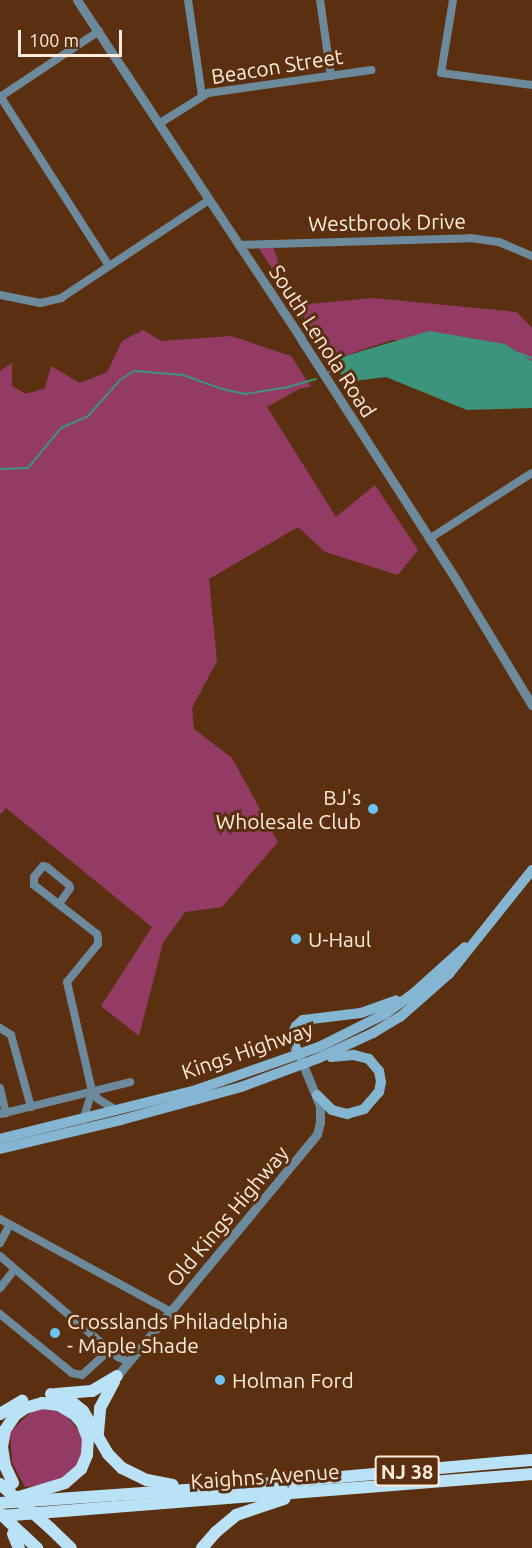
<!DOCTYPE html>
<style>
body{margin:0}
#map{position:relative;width:532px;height:1548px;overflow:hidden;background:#5b3010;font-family:Ubuntu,sans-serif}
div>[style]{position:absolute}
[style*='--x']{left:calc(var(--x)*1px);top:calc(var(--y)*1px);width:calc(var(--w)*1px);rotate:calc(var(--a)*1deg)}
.green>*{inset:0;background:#943b65}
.water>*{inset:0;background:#3d947d}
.stream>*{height:2px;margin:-1px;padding:0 1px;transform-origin:1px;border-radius:1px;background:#3d947d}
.minor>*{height:8px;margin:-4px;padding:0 4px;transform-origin:4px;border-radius:4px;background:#6c8a9c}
.tertiary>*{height:9px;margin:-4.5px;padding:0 4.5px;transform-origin:4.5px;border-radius:4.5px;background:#6c8a9c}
.secondary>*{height:10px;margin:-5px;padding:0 5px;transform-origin:5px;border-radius:5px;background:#85b6d1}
.trunk>*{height:12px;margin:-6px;padding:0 6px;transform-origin:6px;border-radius:6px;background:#bae2f7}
.trunk-bridge>*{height:12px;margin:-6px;padding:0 6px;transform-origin:6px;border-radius:6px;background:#bae2f7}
.dots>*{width:16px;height:16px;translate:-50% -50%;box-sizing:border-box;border:3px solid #5b3010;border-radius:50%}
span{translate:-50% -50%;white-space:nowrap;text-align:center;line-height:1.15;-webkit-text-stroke:6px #5b3010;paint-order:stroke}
.shield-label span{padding:2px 4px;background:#5b3010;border:2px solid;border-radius:4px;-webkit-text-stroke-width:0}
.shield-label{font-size:20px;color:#ffeadd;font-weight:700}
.street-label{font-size:21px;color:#ffeadd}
.poi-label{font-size:21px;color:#ffeadd}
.right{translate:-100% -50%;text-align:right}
.left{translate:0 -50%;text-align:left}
.scale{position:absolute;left:18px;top:30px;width:104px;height:27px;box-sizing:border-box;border:3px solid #ffeadd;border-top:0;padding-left:8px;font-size:18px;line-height:21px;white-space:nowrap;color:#ffeadd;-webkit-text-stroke:4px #5b3010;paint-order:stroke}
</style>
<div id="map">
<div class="green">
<i style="clip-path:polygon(273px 246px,288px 291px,298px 305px,373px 298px,517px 312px,532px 328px,532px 361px,505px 344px,392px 340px,332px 360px,258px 247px)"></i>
<i style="clip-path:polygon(143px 330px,161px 341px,231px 336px,291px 356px,311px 387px,301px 388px,267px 407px,336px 517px,375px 485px,418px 550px,398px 575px,325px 552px,298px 527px,209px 579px,217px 661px,192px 708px,194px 729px,232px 758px,278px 842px,222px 907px,185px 912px,163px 943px,139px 1036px,101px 1006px,152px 927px,6px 808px,0 815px,0 371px,12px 363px,12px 386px,26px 394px,45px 388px,51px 366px,80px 383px,107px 372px,122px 341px)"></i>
<i style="clip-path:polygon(35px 1408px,62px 1410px,84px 1437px,81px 1464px,58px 1483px,25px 1487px,12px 1462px,10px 1432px)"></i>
</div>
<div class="water">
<i style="clip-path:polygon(429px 331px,505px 344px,532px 361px,532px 408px,467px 410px,386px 377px,346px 382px,332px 360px)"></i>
</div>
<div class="stream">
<i style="--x:518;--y:353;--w:15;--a:20"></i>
<i style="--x:329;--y:372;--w:10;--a:-11"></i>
<i style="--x:0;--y:469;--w:28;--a:-2"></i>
<i style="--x:28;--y:468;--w:52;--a:-50.5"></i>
<i style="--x:61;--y:428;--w:30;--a:-24"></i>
<i style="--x:88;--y:416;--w:48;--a:-48.4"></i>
<i style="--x:120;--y:380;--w:17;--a:-33"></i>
<i style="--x:134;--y:371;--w:49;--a:4.7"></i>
<i style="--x:183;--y:375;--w:41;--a:19.7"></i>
<i style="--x:222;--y:389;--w:24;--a:12"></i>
<i style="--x:245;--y:394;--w:44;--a:-9.2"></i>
<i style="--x:288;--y:387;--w:29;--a:-16"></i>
</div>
<div class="minor">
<i style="--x:188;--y:0;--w:97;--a:81.7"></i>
<i style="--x:320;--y:0;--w:77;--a:81.8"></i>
<i style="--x:453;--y:0;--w:74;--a:99.3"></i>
<i style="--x:441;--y:73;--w:92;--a:7.5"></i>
<i style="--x:0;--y:96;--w:202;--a:57.3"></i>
<i style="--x:0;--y:97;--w:119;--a:-33.7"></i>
<i style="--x:160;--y:123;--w:57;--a:-32"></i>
<i style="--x:208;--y:93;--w:165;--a:-8"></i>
<i style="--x:239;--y:245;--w:231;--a:-1.7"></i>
<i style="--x:470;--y:238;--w:29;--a:8"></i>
<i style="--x:499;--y:242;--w:36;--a:23"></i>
<i style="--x:0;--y:295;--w:41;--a:11.3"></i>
<i style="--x:40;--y:303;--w:22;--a:-13"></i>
<i style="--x:61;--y:298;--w:178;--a:-33.5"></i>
<i style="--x:429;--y:539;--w:122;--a:-32.7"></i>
<i style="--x:59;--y:904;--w:19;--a:-55"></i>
<i style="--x:70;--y:888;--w:3;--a:-108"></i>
<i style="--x:69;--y:885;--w:28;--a:-141"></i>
<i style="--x:47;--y:867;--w:4;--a:-166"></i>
<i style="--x:43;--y:866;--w:14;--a:129"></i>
<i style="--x:34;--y:877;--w:8;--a:90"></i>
<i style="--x:34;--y:885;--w:80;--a:37.9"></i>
<i style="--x:97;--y:934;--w:5;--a:79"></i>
<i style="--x:98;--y:939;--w:5;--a:90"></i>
<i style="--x:98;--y:944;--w:49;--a:129.2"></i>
<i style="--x:67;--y:982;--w:112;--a:77.1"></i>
<i style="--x:92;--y:1091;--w:30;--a:107"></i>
<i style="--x:0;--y:1028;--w:13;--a:32"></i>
<i style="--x:11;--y:1035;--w:75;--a:74.5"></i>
<i style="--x:0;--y:1088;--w:26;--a:77"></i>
<i style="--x:92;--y:1091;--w:10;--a:53"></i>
<i style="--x:98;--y:1099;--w:21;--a:31"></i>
<i style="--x:0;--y:1114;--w:134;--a:-13.8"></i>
<i style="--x:0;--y:1219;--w:195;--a:28.5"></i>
<i style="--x:0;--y:1243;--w:21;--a:-62"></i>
<i style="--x:0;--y:1256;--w:155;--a:40.6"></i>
<i style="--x:118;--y:1357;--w:12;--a:24"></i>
<i style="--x:0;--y:1288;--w:23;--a:-52"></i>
<i style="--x:0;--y:1314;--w:93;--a:39.3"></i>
<i style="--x:72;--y:1373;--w:10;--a:11"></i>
<i style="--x:82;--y:1375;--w:38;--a:-42"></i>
</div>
<div class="tertiary">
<i style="--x:77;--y:0;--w:406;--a:56.5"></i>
<i style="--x:301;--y:339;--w:290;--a:57.2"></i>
<i style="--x:458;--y:583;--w:143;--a:58.8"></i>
<i style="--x:117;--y:1376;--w:314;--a:-50.4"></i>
<i style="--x:317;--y:1134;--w:12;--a:-76"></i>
<i style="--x:320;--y:1122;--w:16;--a:-90"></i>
<i style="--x:320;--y:1106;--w:50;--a:-112.4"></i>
</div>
<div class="secondary">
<i style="--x:298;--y:1055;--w:21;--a:-107"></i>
<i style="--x:292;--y:1035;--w:10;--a:-66"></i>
<i style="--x:296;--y:1026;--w:9;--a:-41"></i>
<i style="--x:303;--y:1020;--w:58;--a:-6.9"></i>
<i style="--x:361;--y:1013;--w:37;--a:-20"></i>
<i style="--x:317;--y:1095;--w:21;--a:45"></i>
<i style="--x:332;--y:1110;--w:16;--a:15"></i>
<i style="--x:347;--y:1114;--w:18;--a:-16"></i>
<i style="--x:364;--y:1109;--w:23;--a:-49"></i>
<i style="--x:379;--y:1092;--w:10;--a:-79"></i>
<i style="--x:381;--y:1082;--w:11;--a:-100"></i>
<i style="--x:379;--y:1071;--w:16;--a:-130"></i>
<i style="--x:369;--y:1059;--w:16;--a:-165"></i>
<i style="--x:354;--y:1055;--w:23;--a:175"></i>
<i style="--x:0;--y:1139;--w:202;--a:-14"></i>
<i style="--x:196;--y:1090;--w:130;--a:-19.3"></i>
<i style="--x:319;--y:1047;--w:74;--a:-26.6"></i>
<i style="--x:385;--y:1014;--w:37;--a:-36"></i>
<i style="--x:415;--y:992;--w:67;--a:-42"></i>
<i style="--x:0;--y:1149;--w:124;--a:-13.5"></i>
<i style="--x:121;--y:1120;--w:124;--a:-15.4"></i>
<i style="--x:241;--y:1087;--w:83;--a:-20.4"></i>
<i style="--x:319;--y:1058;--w:60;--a:-24.8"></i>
<i style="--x:373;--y:1033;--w:31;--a:-31"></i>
<i style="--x:400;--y:1017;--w:65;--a:-41.3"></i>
<i style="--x:449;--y:974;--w:133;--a:-51.4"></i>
</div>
<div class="trunk">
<i style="--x:51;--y:1394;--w:24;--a:22"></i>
<i style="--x:73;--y:1403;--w:13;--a:39"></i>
<i style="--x:83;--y:1411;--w:50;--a:59.8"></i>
<i style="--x:108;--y:1454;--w:20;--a:45"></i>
<i style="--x:122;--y:1468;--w:28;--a:26"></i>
<i style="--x:147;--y:1480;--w:26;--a:11"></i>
<i style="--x:56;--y:1394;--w:36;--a:-5"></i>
<i style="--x:92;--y:1391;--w:29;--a:-31"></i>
<i style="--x:0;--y:1414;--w:26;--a:-31"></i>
<i style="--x:98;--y:1433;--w:25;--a:-85"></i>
<i style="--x:100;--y:1408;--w:30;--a:-62"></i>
<i style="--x:13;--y:1483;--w:19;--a:-115"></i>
<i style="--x:5;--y:1466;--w:19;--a:-99"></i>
<i style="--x:2;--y:1447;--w:17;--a:-80"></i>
<i style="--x:5;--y:1430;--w:18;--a:-56"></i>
<i style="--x:15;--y:1415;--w:12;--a:-35"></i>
<i style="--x:25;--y:1408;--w:18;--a:-16"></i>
<i style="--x:42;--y:1403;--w:17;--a:7"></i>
<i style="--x:59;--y:1405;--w:17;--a:31"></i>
<i style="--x:74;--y:1414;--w:12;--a:48"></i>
<i style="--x:82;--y:1423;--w:17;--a:69"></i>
<i style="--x:88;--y:1439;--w:16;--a:94"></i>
<i style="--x:87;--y:1455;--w:15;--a:113"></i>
<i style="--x:81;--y:1469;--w:21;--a:139"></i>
<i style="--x:65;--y:1483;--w:48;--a:163.1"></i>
<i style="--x:0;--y:1503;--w:229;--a:-4"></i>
<i style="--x:228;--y:1487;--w:305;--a:-5.1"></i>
<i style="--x:0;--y:1516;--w:534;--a:-4.51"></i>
<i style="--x:50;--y:1528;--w:29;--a:44"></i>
<i style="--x:13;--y:1534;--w:15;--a:67"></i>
<i style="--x:22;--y:1534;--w:21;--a:43"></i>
<i style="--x:202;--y:1548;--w:21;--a:-49"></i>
<i style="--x:216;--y:1532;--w:26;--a:-40"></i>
<i style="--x:236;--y:1515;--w:51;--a:-18.4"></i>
</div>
<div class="trunk-bridge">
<i style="--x:0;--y:1484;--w:67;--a:41.3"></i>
<i style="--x:0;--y:1513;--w:30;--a:44"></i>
</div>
<div class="dots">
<i style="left:373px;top:809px;background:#6bc3f2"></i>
<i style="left:296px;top:939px;background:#6bc3f2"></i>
<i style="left:55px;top:1333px;background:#6bc3f2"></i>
<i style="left:220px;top:1380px;background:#6bc3f2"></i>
</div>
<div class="shield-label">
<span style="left:407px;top:1471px">NJ 38</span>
</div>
<div class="street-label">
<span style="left:277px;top:66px;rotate:-9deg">Beacon Street</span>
<span style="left:387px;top:222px;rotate:-1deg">Westbrook Drive</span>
<span style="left:323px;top:341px;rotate:57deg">South Lenola Road</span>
<span style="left:247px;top:1050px;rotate:-19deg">Kings Highway</span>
<span style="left:227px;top:1216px;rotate:-50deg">Old Kings Highway</span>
<span style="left:265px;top:1476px;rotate:-4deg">Kaighns Avenue</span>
</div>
<div class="poi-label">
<span class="right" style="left:361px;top:809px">BJ's<br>Wholesale Club</span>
<span class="left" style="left:308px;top:939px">U-Haul</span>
<span class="left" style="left:67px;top:1333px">Crosslands Philadelphia<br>- Maple Shade</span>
<span class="left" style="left:232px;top:1380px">Holman Ford</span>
</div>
<div class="scale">100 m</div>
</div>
